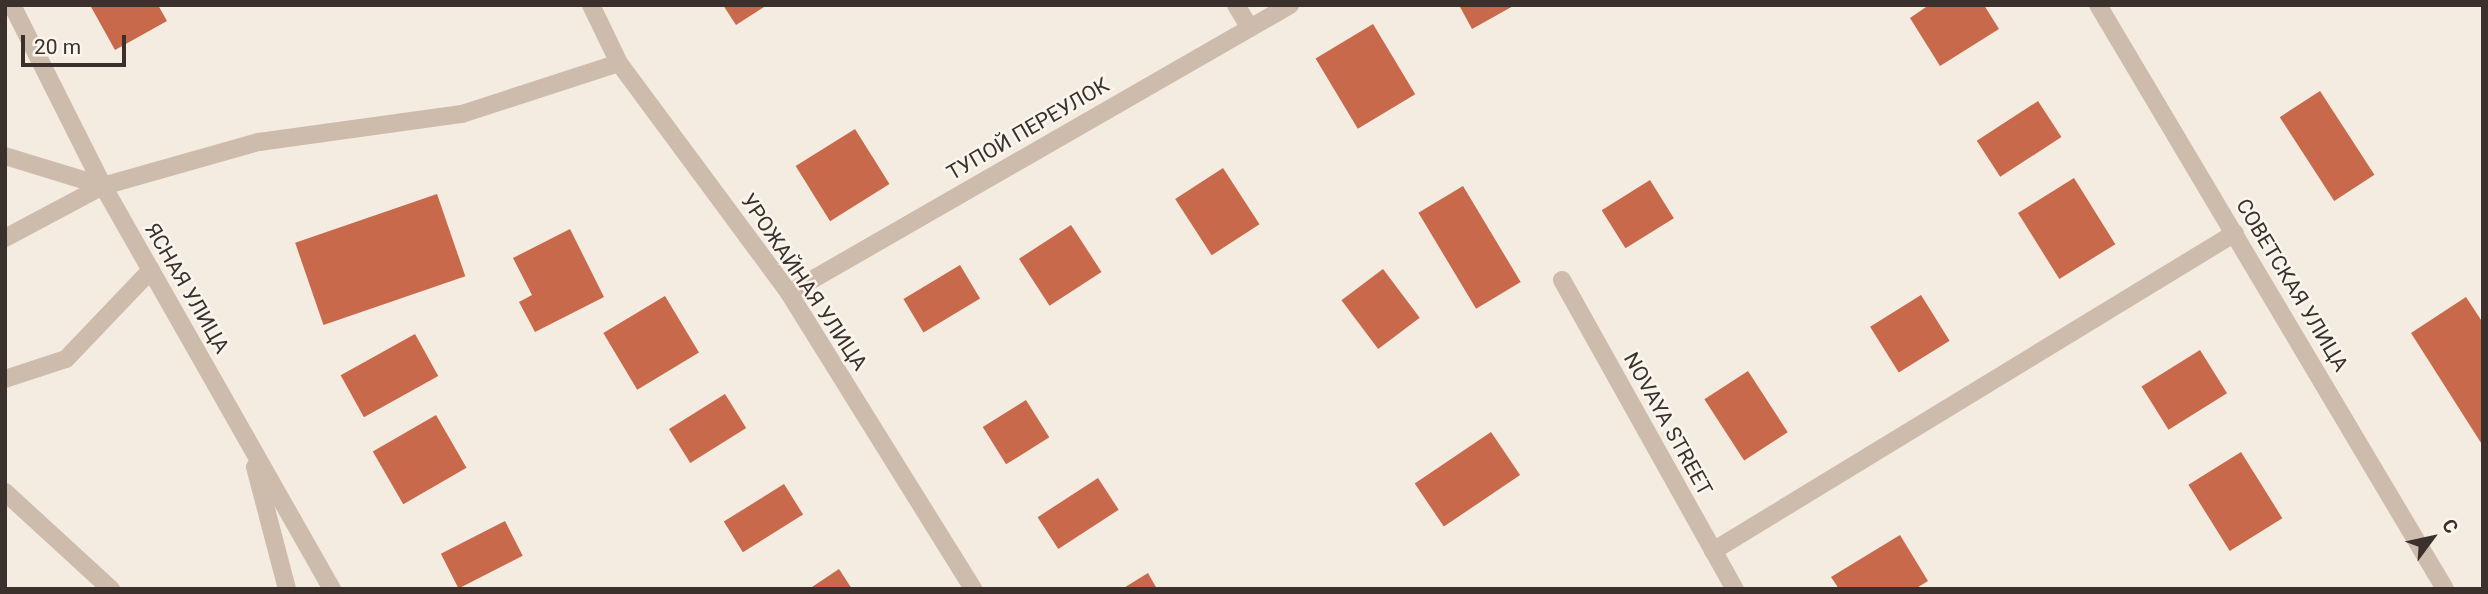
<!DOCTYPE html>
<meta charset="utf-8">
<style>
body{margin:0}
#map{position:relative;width:2488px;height:594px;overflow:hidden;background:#f4ebe1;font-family:Roboto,sans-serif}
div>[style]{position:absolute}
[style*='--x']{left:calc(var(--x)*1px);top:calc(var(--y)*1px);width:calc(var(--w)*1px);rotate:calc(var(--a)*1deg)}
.building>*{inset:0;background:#c8694b;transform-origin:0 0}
.minor>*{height:18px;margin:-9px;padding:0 9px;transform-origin:9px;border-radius:9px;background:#cdbbac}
span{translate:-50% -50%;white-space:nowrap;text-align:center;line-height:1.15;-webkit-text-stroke:5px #fbf5ee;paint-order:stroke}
.street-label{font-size:21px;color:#3b302b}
.frame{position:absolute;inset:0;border:7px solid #3b302b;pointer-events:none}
.north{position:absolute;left:2397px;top:503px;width:70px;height:70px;-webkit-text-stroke:5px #fbf5ee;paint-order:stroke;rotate:57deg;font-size:19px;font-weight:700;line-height:28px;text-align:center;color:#3b302b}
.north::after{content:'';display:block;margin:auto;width:24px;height:32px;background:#3b302b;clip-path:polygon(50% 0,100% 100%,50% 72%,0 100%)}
.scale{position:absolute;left:21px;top:35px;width:105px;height:32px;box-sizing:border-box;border:4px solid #3b302b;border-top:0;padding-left:9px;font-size:21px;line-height:24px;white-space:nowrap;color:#3b302b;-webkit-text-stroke:5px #fbf5ee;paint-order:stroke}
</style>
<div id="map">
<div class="building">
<i style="clip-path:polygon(90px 5px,158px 5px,167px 21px,115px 50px)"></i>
<i style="clip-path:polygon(723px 5px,767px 5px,736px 25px)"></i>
<i style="clip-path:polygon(1459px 5px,1515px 5px,1472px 29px)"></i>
<i style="clip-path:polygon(1929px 5px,1984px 5px,1999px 29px,1940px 66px,1910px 18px)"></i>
<i style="left:1373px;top:24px;width:82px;height:67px;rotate:59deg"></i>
<i style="left:2320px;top:91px;width:100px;height:48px;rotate:57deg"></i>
<i style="left:2038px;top:101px;width:43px;height:73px;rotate:57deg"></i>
<i style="left:855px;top:129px;width:65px;height:70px;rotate:58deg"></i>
<i style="left:1223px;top:168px;width:67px;height:57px;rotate:57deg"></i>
<i style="left:2074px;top:178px;width:78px;height:66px;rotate:58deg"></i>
<i style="left:1650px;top:180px;width:45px;height:57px;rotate:58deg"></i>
<i style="left:1463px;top:186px;width:112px;height:52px;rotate:59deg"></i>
<i style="left:437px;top:194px;width:87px;height:150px;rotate:71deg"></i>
<i style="left:1071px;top:225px;width:56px;height:62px;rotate:57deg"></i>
<i style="clip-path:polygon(570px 229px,604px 297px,535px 332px,519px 302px,532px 295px,513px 258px)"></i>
<i style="left:960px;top:265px;width:39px;height:66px;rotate:59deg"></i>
<i style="left:1383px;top:269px;width:61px;height:52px;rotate:53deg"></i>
<i style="left:1921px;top:295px;width:54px;height:60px;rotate:58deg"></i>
<i style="left:665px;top:296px;width:66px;height:72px;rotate:59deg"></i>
<i style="clip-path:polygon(2466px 297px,2483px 323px,2483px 446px,2411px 333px)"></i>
<i style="left:415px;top:334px;width:48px;height:85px;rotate:61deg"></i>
<i style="left:2200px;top:350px;width:51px;height:69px;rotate:58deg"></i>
<i style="left:1748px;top:371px;width:73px;height:52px;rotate:57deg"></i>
<i style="left:725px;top:394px;width:40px;height:66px;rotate:58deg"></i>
<i style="left:1026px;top:400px;width:44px;height:51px;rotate:58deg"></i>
<i style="left:436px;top:415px;width:61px;height:73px;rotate:60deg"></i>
<i style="left:1491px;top:432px;width:52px;height:92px;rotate:56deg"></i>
<i style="left:2241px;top:452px;width:78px;height:62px;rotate:58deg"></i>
<i style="left:1098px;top:478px;width:38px;height:72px;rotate:57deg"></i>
<i style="left:784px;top:484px;width:36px;height:71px;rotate:58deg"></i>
<i style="left:505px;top:521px;width:39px;height:72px;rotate:63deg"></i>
<i style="clip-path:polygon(1900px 535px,1928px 581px,1915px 589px,1839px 589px,1831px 577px)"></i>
<i style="clip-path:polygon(839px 569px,852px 589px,809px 589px)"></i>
<i style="clip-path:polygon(1148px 573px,1157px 589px,1122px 589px)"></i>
</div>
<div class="minor">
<i style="--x:12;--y:5;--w:203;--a:63.3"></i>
<i style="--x:103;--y:186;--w:464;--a:60.4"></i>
<i style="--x:591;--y:5;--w:64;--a:64.2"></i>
<i style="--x:619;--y:63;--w:286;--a:53.5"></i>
<i style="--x:789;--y:293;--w:349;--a:58.1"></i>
<i style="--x:1236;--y:5;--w:27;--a:59"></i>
<i style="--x:2098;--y:5;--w:679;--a:59.28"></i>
<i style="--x:5;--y:156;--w:102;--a:17"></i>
<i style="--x:5;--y:238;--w:111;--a:-28"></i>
<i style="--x:103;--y:186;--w:162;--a:-15.8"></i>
<i style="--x:259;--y:142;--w:205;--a:-7.9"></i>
<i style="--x:462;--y:114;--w:165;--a:-18"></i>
<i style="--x:1562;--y:280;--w:354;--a:60.8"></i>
<i style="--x:789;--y:293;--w:578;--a:-29.89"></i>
<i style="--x:5;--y:379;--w:64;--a:-18.2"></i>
<i style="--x:66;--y:359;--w:123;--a:-46.3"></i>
<i style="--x:255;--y:467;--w:126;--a:75.3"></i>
<i style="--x:5;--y:492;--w:144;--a:42.5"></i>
<i style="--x:1713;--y:551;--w:611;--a:-31.35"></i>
</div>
<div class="street-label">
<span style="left:1028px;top:129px;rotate:-30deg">ТУПОЙ ПЕРЕУЛОК</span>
<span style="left:804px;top:282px;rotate:56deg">УРОЖАЙНАЯ УЛИЦА</span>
<span style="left:2292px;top:285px;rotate:59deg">СОВЕТСКАЯ УЛИЦА</span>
<span style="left:187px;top:288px;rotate:60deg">ЯСНАЯ УЛИЦА</span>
<span style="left:1668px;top:424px;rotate:61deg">NOVAYA STREET</span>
</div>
<div class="frame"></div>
<div class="north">С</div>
<div class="scale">20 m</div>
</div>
